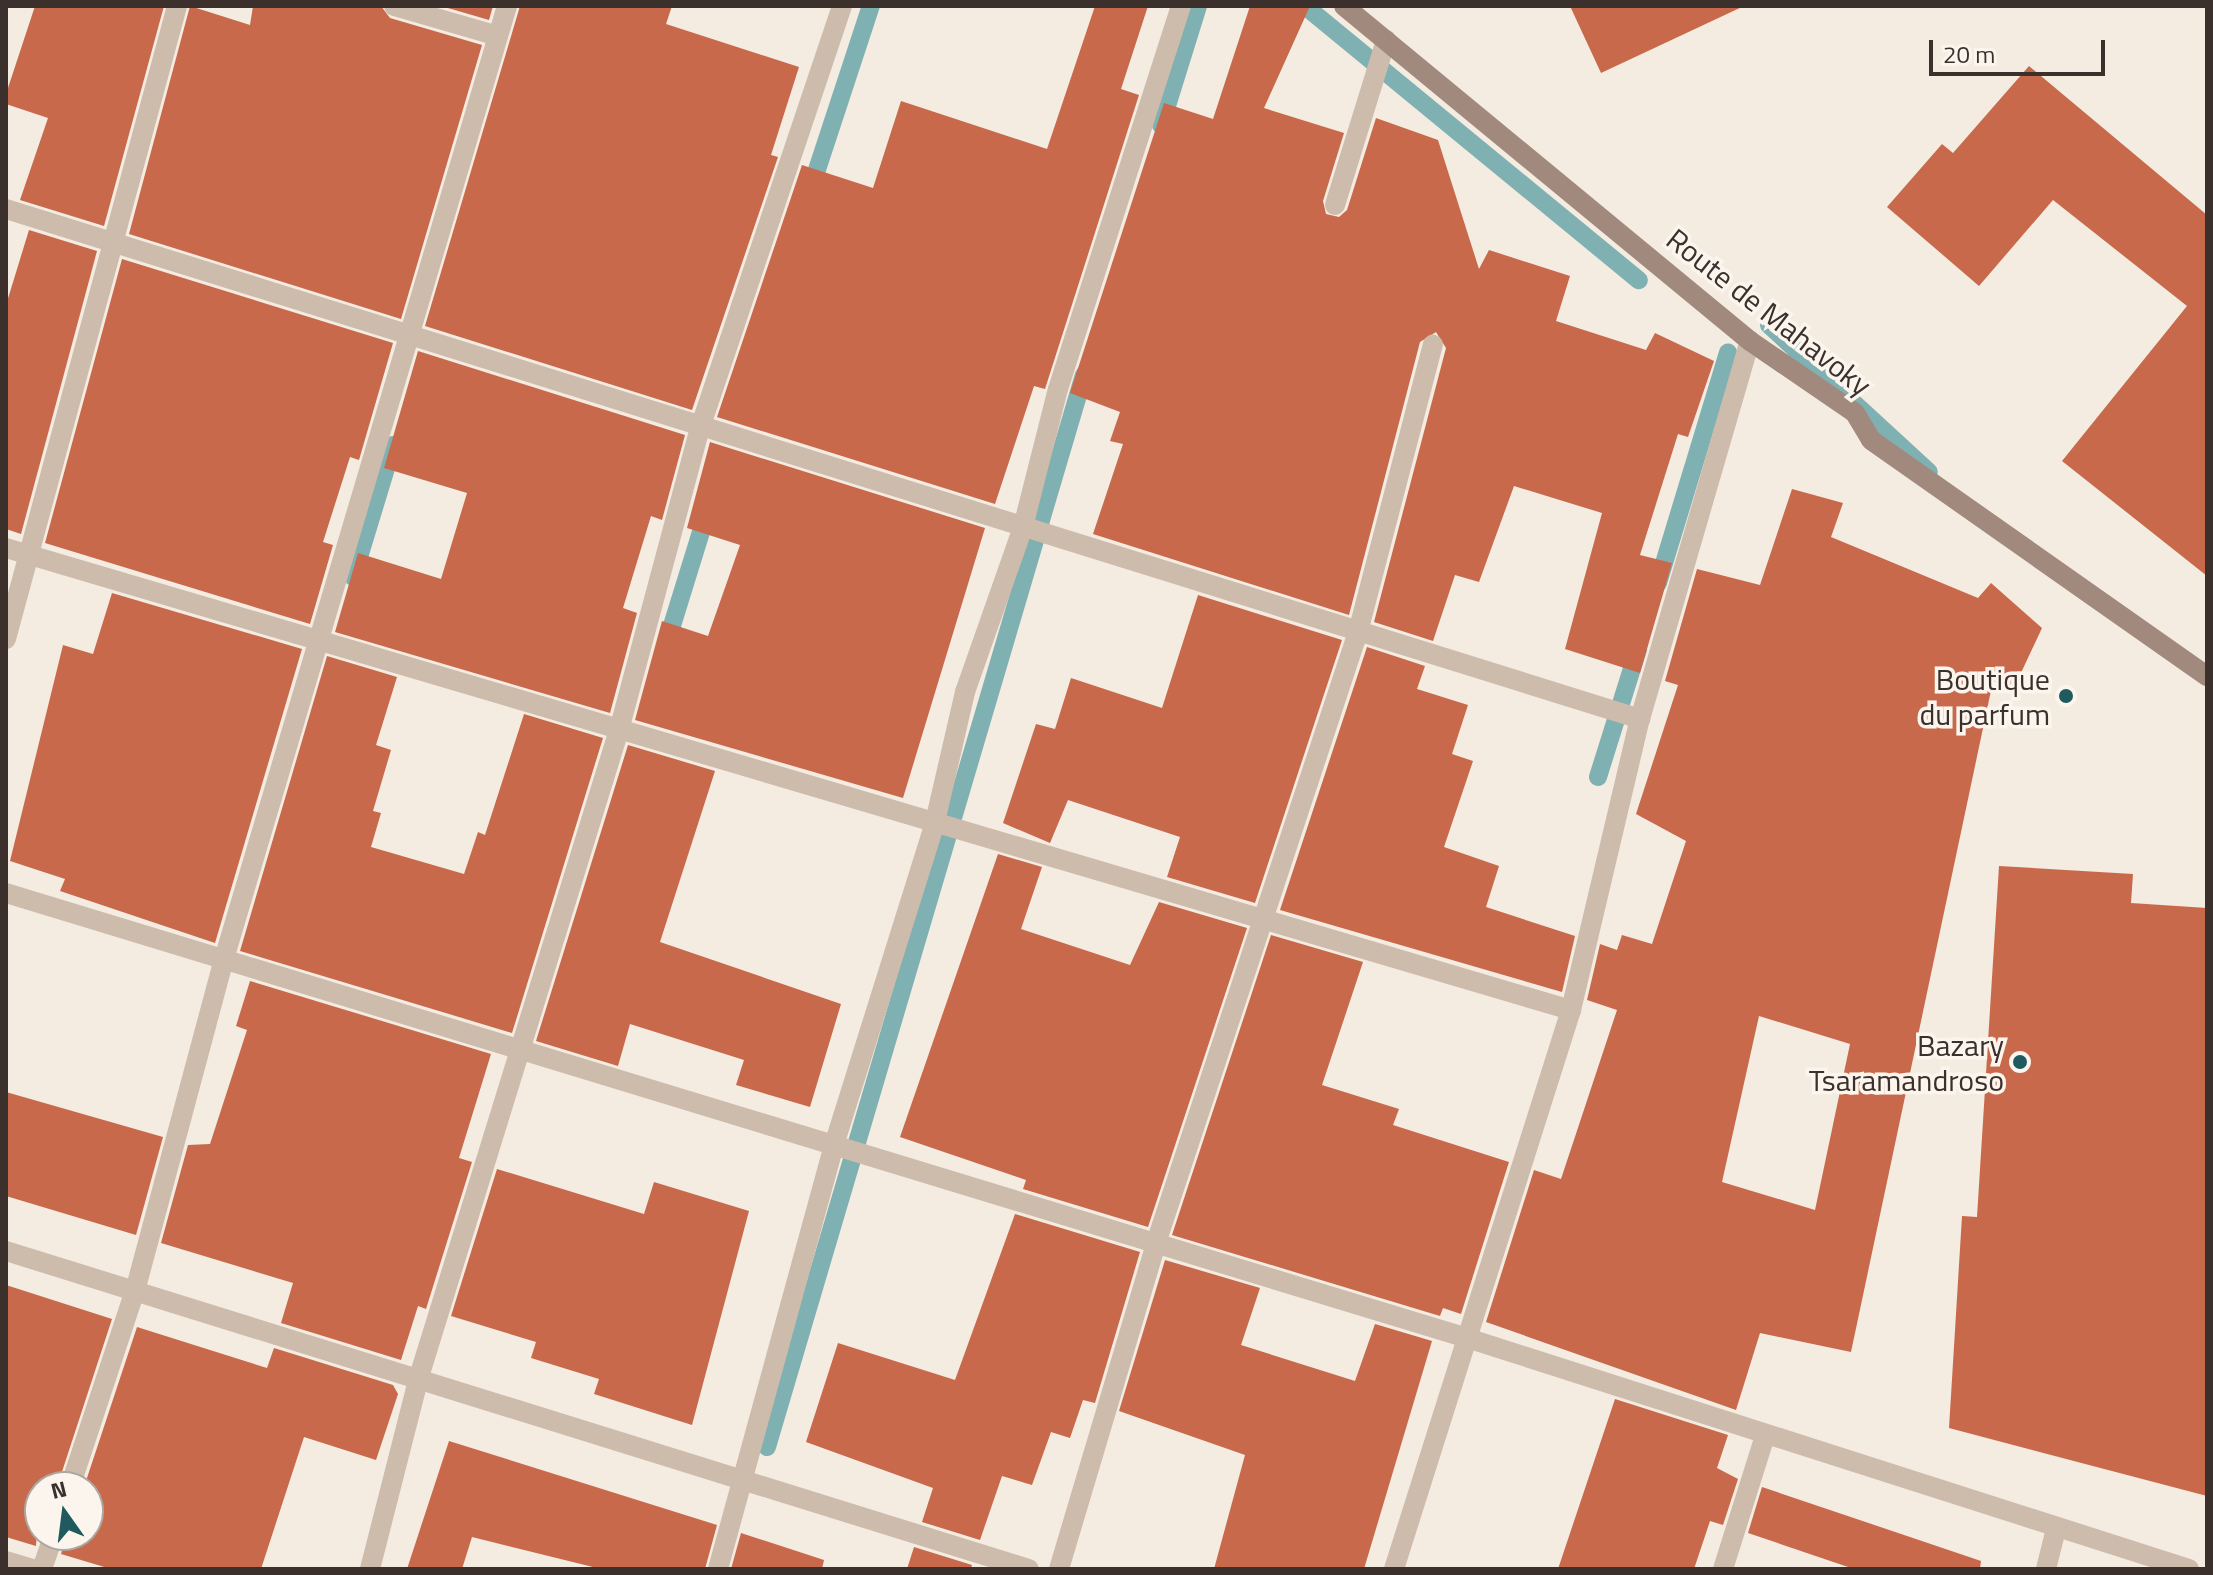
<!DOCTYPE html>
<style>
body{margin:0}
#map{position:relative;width:2213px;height:1575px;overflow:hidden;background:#f4ebe1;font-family:"Titillium Web",sans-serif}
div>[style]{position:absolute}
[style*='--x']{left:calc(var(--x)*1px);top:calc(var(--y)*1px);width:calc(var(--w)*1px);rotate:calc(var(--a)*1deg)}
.stream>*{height:18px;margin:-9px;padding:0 9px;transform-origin:9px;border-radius:9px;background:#7fb0b2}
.building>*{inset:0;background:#c8694b}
.lane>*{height:20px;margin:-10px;padding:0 10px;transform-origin:10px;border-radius:10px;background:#cdbbac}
.street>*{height:20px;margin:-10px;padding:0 10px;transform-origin:10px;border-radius:10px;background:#cdbbac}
.secondary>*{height:20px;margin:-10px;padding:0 10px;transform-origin:10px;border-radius:10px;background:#a18a7d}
.dots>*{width:22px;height:22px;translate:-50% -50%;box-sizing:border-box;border:4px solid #fbf5ee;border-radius:50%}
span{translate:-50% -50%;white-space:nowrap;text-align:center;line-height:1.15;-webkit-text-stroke:7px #fbf5ee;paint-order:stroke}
.street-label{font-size:30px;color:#3b302b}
.poi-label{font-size:30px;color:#3b302b}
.right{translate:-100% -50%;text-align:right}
.frame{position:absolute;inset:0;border:8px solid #3b302b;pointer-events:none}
.north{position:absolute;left:24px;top:1471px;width:80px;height:80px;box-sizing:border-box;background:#fbf5ee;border:2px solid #aea6a0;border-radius:50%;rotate:346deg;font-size:22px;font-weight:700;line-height:32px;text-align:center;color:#3b302b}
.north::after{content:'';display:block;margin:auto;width:28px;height:36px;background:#1f5a5e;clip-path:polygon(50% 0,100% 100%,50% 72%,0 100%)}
.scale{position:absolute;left:1929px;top:40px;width:176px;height:36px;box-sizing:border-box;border:4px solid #3b302b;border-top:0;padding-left:10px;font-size:24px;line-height:28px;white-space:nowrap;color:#3b302b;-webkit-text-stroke:6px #fbf5ee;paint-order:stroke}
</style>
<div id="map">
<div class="stream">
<i style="--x:1305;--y:6;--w:432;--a:39.4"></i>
<i style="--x:1161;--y:125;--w:125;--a:-72.7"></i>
<i style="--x:810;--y:191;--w:195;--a:-71.8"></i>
<i style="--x:1769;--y:325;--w:217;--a:42.6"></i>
<i style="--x:353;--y:577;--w:138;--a:-73.1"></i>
<i style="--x:1658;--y:583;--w:241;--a:-73.1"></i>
<i style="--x:666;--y:645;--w:142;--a:-72.8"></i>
<i style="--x:1598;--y:777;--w:134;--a:-72.6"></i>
<i style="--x:767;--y:1447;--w:1118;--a:-73.53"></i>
</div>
<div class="building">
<i style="clip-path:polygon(35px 6px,164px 6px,104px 226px,20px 200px,48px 118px,6px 104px,6px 94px)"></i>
<i style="clip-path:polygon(190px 6px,250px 25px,253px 6px,381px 6px,390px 18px,482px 45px,401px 319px,129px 234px)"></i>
<i style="clip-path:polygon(441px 6px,493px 6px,489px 20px)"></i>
<i style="clip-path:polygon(520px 6px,672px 6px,666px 24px,799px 67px,771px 155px,778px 157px,692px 410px,425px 326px)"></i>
<i style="clip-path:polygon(1095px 6px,1148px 6px,1121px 89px,1139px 95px,1045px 389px,1034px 386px,995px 504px,717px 417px,802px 165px,873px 188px,901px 101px,1047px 149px)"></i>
<i style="clip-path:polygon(1250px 6px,1310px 6px,1264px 108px,1344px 133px,1323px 201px,1326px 214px,1339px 217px,1347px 210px,1376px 118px,1438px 140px,1479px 269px,1489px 250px,1570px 276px,1556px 321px,1646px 350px,1655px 333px,1714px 361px,1688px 437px,1678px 434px,1640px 555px,1672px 563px,1640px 673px,1565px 649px,1602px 513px,1514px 486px,1479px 582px,1455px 575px,1433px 641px,1374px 622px,1446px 348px,1436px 332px,1420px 342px,1349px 615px,1093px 534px,1123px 444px,1110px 441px,1120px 412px,1070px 393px,1164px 103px,1213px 119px)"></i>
<i style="clip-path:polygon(1570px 6px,1744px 6px,1601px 73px)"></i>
<i style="clip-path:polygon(2029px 66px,2207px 215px,2207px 576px,2062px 461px,2187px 306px,2053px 200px,1979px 286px,1887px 207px,1942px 144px,1953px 153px)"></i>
<i style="clip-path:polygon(29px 230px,97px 251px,21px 534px,6px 529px,6px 305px)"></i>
<i style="clip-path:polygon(122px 259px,393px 343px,359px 460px,350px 457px,323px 542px,333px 545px,310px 624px,45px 543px)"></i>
<i style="clip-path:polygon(418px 351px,685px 435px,662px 520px,651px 516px,623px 608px,637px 613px,610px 713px,335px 632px,358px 553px,441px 579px,467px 493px,384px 468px)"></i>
<i style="clip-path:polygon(710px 442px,985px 528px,903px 798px,635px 720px,662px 621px,708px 636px,740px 545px,687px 528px)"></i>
<i style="clip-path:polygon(evenodd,1792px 489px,1843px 503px,1831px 537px,1978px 598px,1991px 583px,2042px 628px,2013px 690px,1993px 681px,1851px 1352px,1760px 1333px,1736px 1410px,1486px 1322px,1534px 1170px,1561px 1179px,1617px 1010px,1587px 1000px,1600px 944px,1617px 950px,1622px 935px,1652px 944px,1686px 841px,1636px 814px,1678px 685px,1665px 681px,1697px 569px,1760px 585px,1792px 489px,1759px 1016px,1850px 1044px,1815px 1210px,1722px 1182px,1759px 1016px)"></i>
<i style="clip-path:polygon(112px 593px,302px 649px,215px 943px,60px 891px,65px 879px,10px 861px,63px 645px,93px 654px)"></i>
<i style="clip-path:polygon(1198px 595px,1342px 640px,1255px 903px,1167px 877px,1180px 837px,1068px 800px,1050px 843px,1003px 823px,1036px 724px,1055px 729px,1071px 678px,1162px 708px)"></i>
<i style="clip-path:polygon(1367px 647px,1425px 666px,1417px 689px,1468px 705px,1452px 754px,1473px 761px,1444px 847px,1499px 866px,1486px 907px,1575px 936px,1562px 992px,1280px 910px)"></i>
<i style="clip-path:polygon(327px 656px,397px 677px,376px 745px,391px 750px,373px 811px,381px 813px,371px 847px,464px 874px,478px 832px,485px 835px,524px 714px,603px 738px,512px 1033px,240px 951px)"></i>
<i style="clip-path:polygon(628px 745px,715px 771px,660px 942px,841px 1004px,810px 1107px,736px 1085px,744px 1060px,630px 1024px,618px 1066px,536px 1041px)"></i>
<i style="clip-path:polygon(998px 854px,1042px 867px,1021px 929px,1130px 965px,1159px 902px,1247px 928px,1148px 1227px,1023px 1189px,1026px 1180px,900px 1137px)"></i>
<i style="clip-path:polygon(1999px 866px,2133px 874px,2131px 903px,2207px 908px,2207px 1496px,1949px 1428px,1962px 1216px,1977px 1217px)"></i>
<i style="clip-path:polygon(1271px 935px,1363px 962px,1322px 1085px,1399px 1109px,1393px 1125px,1509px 1162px,1461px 1314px,1443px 1308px,1440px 1316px,1172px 1235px)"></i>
<i style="clip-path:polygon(250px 981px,491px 1054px,459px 1158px,472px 1162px,426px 1309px,418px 1306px,401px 1360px,281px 1323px,293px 1283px,161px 1243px,188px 1145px,210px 1144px,247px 1030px,236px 1026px)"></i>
<i style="clip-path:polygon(6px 1092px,163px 1137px,136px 1235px,6px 1196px)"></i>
<i style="clip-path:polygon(497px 1169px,644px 1214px,654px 1182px,749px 1211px,692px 1425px,594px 1394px,599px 1379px,531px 1358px,536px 1342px,451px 1316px)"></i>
<i style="clip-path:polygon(1015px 1214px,1140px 1252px,1095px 1403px,1083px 1400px,1070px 1438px,1051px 1432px,1032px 1485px,1002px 1476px,980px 1540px,922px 1522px,933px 1488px,806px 1442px,838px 1343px,955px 1380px)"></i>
<i style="clip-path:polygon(1165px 1260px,1260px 1288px,1241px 1345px,1355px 1381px,1375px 1324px,1432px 1341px,1364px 1569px,1214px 1569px,1245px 1455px,1119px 1411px)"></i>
<i style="clip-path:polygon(6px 1285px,112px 1319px,57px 1487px,40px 1487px,36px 1546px,6px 1537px)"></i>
<i style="clip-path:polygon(137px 1327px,267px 1368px,274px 1348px,393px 1385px,398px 1394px,376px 1460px,304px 1437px,261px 1569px,111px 1569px,61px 1554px,67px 1535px,88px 1535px,84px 1487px)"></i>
<i style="clip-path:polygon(1615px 1399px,1728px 1435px,1717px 1468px,1738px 1479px,1723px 1525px,1710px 1521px,1694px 1569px,1558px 1569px)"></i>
<i style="clip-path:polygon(449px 1441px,717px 1525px,705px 1569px,601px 1569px,472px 1537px,462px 1569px,407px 1569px)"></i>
<i style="clip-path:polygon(1762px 1487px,1981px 1561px,1980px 1569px,1854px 1569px,1748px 1533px)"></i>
<i style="clip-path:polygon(741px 1533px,824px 1560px,822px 1569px,731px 1569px)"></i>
<i style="clip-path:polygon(914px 1547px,972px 1565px,971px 1569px,907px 1569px)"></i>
</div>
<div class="lane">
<i style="--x:1335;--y:205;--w:173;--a:-72.8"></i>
</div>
<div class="street">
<i style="--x:394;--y:6;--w:108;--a:16.1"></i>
<i style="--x:6;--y:209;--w:1712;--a:17.33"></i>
<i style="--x:6;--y:548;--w:1632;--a:16.45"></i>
<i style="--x:6;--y:639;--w:656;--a:-74.88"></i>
<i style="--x:6;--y:893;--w:1527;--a:16.94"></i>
<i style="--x:1467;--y:1338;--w:758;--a:17.74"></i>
<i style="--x:6;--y:1251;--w:1071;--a:17.27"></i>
<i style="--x:70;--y:1487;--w:206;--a:-71.7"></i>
<i style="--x:135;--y:1291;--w:344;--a:-75"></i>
<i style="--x:224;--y:959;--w:994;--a:-73.46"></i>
<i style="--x:6;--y:1561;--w:28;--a:17"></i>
<i style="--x:42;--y:1569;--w:36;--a:-71"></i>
<i style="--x:370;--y:1569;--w:195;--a:-75.7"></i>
<i style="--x:418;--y:1380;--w:680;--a:-72.82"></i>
<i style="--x:619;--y:730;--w:316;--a:-75"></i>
<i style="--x:701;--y:425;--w:442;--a:-71.4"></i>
<i style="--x:718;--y:1569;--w:440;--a:-74.7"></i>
<i style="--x:834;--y:1145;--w:338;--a:-72.6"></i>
<i style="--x:935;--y:822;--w:133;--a:-77"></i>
<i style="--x:965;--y:692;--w:175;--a:-70.6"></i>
<i style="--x:1023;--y:527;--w:142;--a:-75.8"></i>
<i style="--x:1058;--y:389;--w:402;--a:-72.2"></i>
<i style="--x:1059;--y:1569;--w:340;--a:-73.4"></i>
<i style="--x:1156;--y:1243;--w:644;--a:-71.71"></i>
<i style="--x:1358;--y:632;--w:297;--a:-75.4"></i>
<i style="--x:1394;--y:1569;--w:586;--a:-72.43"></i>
<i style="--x:1571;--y:1010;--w:299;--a:-76.7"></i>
<i style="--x:1640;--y:719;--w:394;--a:-73.8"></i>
<i style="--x:1723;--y:1569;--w:136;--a:-72.5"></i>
<i style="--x:2046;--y:1569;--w:41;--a:-76"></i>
</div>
<div class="secondary">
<i style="--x:1344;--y:6;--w:526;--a:39.53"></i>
<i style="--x:1750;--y:341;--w:127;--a:34.4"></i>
<i style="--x:1855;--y:413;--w:31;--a:59"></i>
<i style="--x:1871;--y:440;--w:411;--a:35.1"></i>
</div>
<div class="dots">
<i style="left:2066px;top:696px;background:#1f5a5e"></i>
<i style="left:2020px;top:1062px;background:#1f5a5e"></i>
</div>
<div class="street-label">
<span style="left:1769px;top:312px;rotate:38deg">Route de Mahavoky</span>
</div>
<div class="poi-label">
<span class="right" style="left:2050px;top:696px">Boutique<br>du parfum</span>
<span class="right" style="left:2004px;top:1062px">Bazary<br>Tsaramandroso</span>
</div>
<div class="frame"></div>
<div class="north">N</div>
<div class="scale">20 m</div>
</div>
